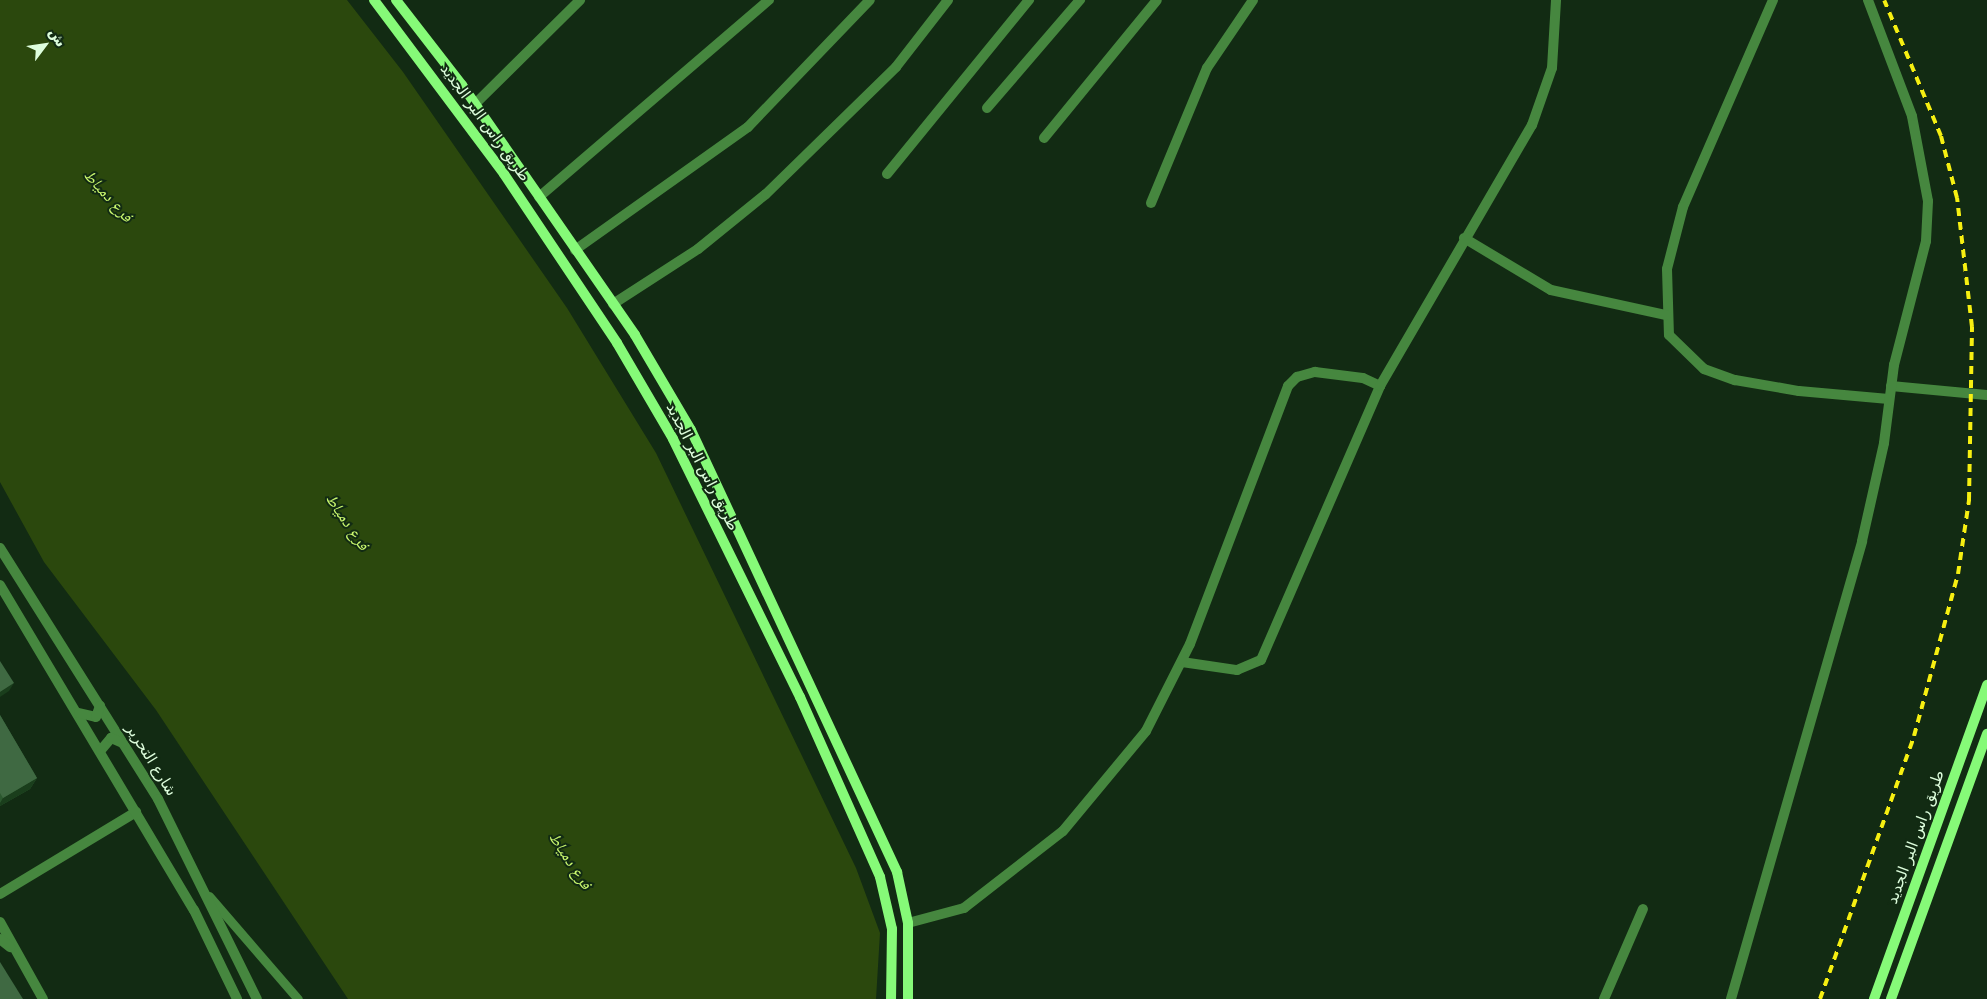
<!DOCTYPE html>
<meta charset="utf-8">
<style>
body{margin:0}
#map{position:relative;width:1987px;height:999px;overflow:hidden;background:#122b13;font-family:"DejaVu Sans","Noto Naskh Arabic",sans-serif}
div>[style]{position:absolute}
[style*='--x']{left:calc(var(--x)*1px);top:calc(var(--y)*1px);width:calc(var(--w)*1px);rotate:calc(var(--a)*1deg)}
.water>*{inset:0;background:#2b480d}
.service>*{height:9px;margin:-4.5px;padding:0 4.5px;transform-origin:4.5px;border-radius:4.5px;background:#46873f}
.minor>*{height:10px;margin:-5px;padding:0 5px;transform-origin:5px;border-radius:5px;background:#46873f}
.tertiary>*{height:10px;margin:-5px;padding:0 5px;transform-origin:5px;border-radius:5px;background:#46873f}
.secondary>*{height:10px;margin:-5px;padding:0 5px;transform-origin:5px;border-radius:5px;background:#86fa78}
.rail>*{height:4px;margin-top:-2px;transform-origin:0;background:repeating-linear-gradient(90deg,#f6ef11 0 8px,transparent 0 14px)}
.wall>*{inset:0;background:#2c582f}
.shaded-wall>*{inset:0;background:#1a3e1c}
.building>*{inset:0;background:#3f6942}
span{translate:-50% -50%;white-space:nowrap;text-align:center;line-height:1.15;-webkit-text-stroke:4px #122b13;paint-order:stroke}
.street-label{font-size:15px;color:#defedd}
.water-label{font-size:16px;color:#cbf96f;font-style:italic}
.north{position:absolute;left:20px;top:20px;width:50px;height:50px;-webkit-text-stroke:4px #122b13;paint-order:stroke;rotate:59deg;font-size:14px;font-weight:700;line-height:20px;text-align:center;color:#defedd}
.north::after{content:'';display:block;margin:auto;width:18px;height:22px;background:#defedd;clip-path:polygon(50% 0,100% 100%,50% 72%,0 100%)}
</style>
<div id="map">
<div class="water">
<i style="clip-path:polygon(0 0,347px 0,403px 72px,567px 308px,656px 453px,856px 868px,880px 933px,876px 999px,348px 999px,156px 710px,44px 562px,0 482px)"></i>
</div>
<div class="service">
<i style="--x:209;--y:896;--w:136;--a:49.2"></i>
</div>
<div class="minor">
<i style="--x:1773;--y:0;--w:226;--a:113.5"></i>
<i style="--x:1683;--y:207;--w:64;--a:104.5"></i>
<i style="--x:1667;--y:269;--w:66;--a:88.3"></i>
<i style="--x:1669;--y:335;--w:49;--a:44.2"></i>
<i style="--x:1704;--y:369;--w:33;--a:20"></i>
<i style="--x:1735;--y:380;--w:65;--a:9.8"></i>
<i style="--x:1799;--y:391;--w:90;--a:5.1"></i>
<i style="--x:475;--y:104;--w:148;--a:-44.7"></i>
<i style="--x:987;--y:108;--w:143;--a:-49.3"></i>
<i style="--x:1044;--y:138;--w:178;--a:-50.7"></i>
<i style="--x:887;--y:174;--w:225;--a:-50.8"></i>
<i style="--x:539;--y:197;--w:303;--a:-40.6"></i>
<i style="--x:1151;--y:203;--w:146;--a:-67.5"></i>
<i style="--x:1207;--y:68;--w:82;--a:-55.9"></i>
<i style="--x:1464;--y:238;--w:101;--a:30.9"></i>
<i style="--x:1551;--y:290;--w:118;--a:12.3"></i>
<i style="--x:575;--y:250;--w:212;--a:-35.4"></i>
<i style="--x:748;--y:127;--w:176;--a:-46.2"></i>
<i style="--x:613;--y:304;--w:101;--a:-32.9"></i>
<i style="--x:698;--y:249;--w:87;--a:-39"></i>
<i style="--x:766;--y:194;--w:182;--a:-44.3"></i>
<i style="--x:896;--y:67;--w:85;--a:-52.2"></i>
<i style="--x:1891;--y:386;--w:96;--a:5.4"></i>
<i style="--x:1182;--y:662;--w:56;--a:8.3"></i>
<i style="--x:1237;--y:670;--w:26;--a:-23"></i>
<i style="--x:1261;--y:660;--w:299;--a:-66.5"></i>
<i style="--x:0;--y:894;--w:159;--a:-31.1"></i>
<i style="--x:908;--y:923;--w:58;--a:-15"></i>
<i style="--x:964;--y:908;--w:125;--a:-37.9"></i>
<i style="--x:1063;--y:831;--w:130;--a:-50.3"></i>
<i style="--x:1146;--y:731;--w:97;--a:-63.2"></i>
<i style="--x:1190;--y:644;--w:276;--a:-69.2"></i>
<i style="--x:1288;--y:386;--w:13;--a:-45"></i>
<i style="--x:1297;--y:377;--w:19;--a:-16"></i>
<i style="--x:1315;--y:372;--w:48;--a:7.1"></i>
<i style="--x:1363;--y:378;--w:19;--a:25"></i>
<i style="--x:1380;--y:386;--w:302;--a:-59.8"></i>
<i style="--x:1532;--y:125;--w:60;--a:-70.7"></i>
<i style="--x:1552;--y:68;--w:68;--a:-86.6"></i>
<i style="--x:1604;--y:999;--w:98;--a:-66.6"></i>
<i style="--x:1731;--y:999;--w:476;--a:-74"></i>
<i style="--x:1862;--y:541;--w:100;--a:-77.3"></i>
<i style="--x:1884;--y:443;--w:79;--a:-82.7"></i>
<i style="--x:1894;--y:365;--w:128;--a:-75.5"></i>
<i style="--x:1926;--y:241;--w:40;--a:-87.1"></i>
<i style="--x:1928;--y:201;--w:86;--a:-100.7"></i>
<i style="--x:1912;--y:116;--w:124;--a:-110.8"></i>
</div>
<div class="tertiary">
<i style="--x:0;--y:548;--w:297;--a:57.8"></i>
<i style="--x:158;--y:799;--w:223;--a:63.7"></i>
<i style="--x:0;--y:585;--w:378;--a:59.2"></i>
<i style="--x:194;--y:910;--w:99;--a:64.2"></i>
<i style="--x:79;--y:713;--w:17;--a:13"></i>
<i style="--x:96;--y:717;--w:12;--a:-70"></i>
<i style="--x:101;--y:750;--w:16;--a:-50"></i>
<i style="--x:111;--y:738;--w:13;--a:23"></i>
<i style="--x:0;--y:922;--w:88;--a:60.8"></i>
<i style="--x:0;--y:939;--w:13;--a:39"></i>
</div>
<div class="secondary">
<i style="--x:374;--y:0;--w:217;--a:53.2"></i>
<i style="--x:504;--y:174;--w:203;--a:56.2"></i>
<i style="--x:617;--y:343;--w:111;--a:59.7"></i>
<i style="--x:673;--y:439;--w:288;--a:63.8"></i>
<i style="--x:800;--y:697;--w:197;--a:66"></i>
<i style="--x:880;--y:877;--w:53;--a:77"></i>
<i style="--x:892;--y:929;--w:70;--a:90.8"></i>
<i style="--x:396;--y:0;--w:108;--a:52.2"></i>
<i style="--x:462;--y:85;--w:304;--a:55.3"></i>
<i style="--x:635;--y:335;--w:110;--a:59.5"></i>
<i style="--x:691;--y:430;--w:488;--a:65"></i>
<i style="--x:897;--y:872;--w:52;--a:77.8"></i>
<i style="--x:908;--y:923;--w:76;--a:90"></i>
<i style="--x:1874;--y:999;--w:334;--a:-70.2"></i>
<i style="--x:1891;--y:999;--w:282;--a:-70.1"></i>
</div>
<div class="rail">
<i style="--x:1820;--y:999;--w:279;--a:-70.3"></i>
<i style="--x:1914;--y:736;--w:168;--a:-74.8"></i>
<i style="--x:1958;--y:574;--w:75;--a:-81.5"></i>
<i style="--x:1969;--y:500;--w:173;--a:-89"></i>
<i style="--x:1972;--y:327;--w:130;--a:-96.6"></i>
<i style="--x:1957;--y:198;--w:64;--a:-104.5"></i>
<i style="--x:1941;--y:136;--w:147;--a:-112.7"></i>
</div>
<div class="wall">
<i style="clip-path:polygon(0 715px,37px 778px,30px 789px,0 806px)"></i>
</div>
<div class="shaded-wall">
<i style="clip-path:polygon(14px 683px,9px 691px,0 697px,0 692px)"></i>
<i style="clip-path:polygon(37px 778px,30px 789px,0 806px,0 803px,3px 798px)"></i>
</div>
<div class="building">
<i style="clip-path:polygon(0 661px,14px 683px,0 692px)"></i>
<i style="clip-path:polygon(0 715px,37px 778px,3px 798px,0 793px)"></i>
<i style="clip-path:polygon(0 962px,23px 999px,0 999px)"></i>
</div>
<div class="street-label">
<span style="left:485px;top:123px;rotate:54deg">طريق راس البر الجديد</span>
<span style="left:702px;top:467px;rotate:63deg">طريق راس البر الجديد</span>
<span style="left:151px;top:760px;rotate:58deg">شارع التحرير</span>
<span style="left:1916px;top:837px;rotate:-70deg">طريق راس البر الجديد</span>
</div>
<div class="water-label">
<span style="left:108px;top:196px;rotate:48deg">فرع دمياط</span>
<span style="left:347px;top:522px;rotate:56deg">فرع دمياط</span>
<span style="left:570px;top:861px;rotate:57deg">فرع دمياط</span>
</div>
<div class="north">ش</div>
</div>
